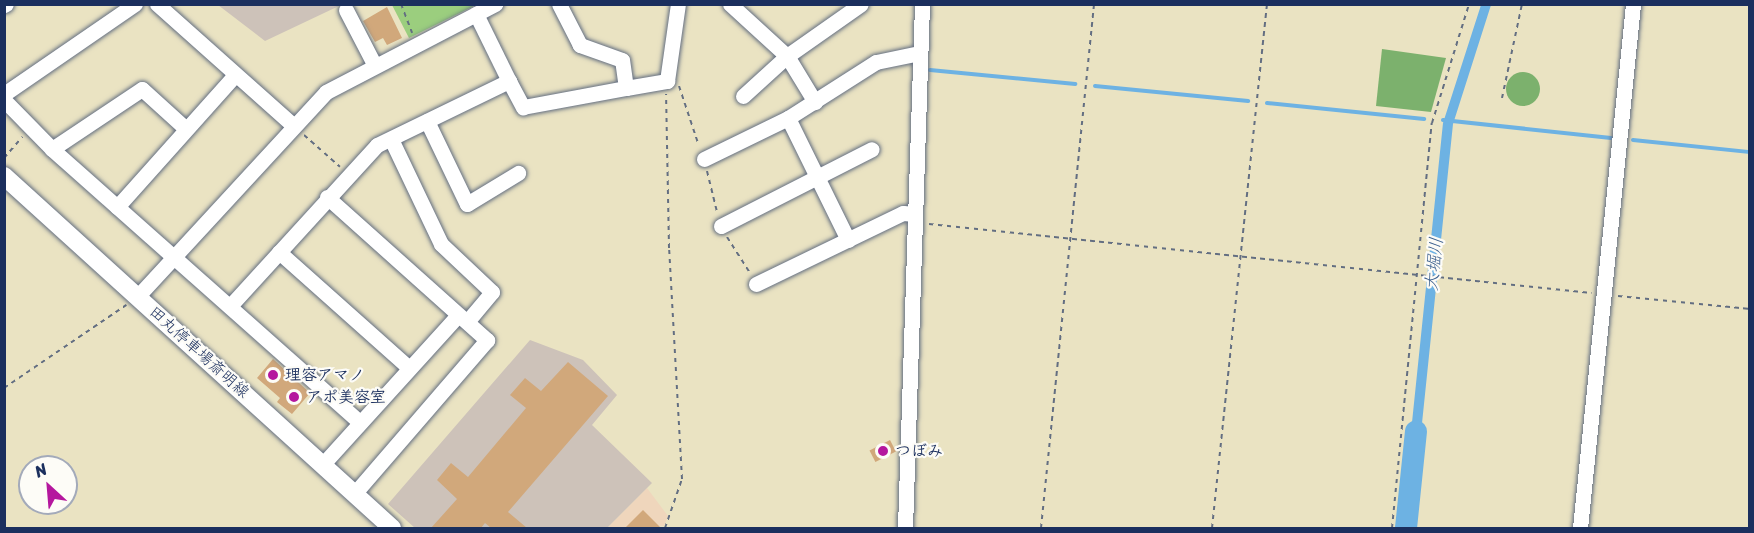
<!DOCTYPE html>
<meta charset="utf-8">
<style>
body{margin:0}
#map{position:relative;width:1754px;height:533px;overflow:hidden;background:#eae3c2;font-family:Sriracha,"Klee One",sans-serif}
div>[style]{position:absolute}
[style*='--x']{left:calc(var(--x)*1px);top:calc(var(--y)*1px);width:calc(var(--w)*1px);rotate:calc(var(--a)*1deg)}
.built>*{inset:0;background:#efd6bc}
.industrial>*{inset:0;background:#cdc2b9}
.green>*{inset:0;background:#9bce7e}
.forest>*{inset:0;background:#7cb16d}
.round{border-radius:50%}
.water>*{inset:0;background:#6db2e3;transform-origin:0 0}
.stream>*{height:4px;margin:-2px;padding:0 2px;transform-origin:2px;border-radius:2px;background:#6db2e3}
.river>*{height:22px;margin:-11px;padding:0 11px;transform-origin:11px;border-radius:11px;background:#6db2e3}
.building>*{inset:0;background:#d1a87b;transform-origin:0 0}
.path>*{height:2px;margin-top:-1px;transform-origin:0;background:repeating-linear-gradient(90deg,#636e81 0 4.5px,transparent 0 9px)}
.roads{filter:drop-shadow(0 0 2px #636e81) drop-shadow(0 0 2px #636e81)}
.minor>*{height:15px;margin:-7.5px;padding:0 7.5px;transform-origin:7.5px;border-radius:7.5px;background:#fff}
.major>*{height:18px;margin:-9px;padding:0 9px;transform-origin:9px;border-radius:9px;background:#fff}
.dots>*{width:16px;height:16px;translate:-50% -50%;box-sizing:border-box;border:3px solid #fdfcf7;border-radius:50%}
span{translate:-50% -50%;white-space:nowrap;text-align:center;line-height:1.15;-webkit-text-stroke:4.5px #fdfcf7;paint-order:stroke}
.street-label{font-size:16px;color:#1b2f5e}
.poi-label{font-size:16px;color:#1b2f5e;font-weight:700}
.left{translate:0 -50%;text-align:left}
.water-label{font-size:18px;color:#385d8d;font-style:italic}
.frame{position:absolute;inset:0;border:6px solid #1b2f5e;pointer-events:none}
.north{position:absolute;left:18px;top:455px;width:60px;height:60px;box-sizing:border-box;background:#fdfcf7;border:2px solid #a3aaba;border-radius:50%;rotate:334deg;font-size:16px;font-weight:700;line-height:24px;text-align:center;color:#1b2f5e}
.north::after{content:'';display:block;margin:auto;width:21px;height:27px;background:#b5179e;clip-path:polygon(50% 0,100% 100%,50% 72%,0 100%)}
</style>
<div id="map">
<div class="built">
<i style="clip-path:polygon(647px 488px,668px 516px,664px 526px,607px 528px)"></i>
</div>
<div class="industrial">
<i style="clip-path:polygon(218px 5px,341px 5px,265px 41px)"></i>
<i style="clip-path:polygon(530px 340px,583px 360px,617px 395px,592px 425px,652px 483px,607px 528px,415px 528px,388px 504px)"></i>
</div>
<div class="green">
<i style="clip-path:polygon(392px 5px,476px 5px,409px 38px)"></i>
</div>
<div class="forest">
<i style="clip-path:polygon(1382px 49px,1446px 58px,1431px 112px,1376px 106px)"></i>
<i class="round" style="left:1506px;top:72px;width:34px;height:34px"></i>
</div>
<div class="water">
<i style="clip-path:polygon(1481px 5px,1491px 5px,1453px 124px,1418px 462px,1408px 461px,1443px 123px)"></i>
<i style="left:1407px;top:477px;width:9px;height:51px;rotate:13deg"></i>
</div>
<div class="stream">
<i style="--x:930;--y:70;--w:146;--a:5.5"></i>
<i style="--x:1095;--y:86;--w:154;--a:5.6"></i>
<i style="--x:1267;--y:103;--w:158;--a:5.8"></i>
<i style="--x:1443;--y:120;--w:169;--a:6.1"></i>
<i style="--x:1633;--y:140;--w:118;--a:5.9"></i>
</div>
<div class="river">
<i style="--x:1406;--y:528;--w:97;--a:-84.1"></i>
</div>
<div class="building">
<i style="clip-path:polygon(387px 7px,402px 38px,387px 45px,383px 38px,375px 42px,363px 21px)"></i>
<i style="clip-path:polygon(273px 359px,310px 393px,292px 414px,277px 402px,280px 398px,257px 378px)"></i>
<i style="clip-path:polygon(568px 362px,608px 396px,508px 512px,527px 528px,491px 528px,485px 523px,481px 528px,431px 528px,457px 499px,437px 480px,451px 463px,468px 477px,526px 408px,510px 395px,525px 378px,541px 391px)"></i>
<i style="left:890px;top:440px;width:13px;height:23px;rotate:63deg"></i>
<i style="clip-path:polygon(643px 510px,661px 528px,625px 528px)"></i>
</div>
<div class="path">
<i style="--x:401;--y:4;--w:31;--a:69"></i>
<i style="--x:679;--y:86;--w:63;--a:71.6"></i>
<i style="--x:1502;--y:98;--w:96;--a:-78"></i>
<i style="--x:304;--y:135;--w:48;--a:41.6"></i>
<i style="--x:4;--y:158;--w:28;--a:-49"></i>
<i style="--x:707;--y:171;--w:42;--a:76.3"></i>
<i style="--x:929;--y:224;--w:666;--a:5.95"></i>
<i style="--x:727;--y:237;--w:43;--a:57.4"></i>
<i style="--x:1618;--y:296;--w:133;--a:5.6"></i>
<i style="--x:4;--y:388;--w:148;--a:-34.2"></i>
<i style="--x:665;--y:528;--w:52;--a:-70.9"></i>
<i style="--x:682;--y:479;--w:231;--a:-93.2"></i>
<i style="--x:669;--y:248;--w:154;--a:-91.1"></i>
<i style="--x:1041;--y:528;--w:527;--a:-84.22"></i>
<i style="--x:1212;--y:528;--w:527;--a:-84.01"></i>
<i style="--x:1392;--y:528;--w:407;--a:-84.4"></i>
<i style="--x:1432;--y:123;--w:125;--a:-72.7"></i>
</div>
<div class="roads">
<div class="minor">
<i style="--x:157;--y:4;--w:182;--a:41.7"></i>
<i style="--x:730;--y:4;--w:77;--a:42.4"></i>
<i style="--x:787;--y:56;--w:54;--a:58.7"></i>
<i style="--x:4;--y:5;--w:2;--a:-27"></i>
<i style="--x:346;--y:10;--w:61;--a:62.6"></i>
<i style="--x:476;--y:14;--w:75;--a:63.8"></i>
<i style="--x:626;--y:88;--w:42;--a:-9.7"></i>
<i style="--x:667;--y:81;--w:78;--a:-81.9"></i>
<i style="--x:4;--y:94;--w:159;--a:-34.5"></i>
<i style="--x:743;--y:96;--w:59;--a:-42.3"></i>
<i style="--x:787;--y:56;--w:90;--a:-35.1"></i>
<i style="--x:4;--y:100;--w:69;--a:45.6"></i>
<i style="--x:52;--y:149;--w:411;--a:41.6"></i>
<i style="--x:788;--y:118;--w:136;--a:63.8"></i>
<i style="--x:427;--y:121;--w:92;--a:64.3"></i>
<i style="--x:467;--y:204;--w:60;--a:-31.3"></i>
<i style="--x:391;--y:139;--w:116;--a:64.5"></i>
<i style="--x:441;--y:244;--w:70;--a:43.3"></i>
<i style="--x:492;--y:292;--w:39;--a:130"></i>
<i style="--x:52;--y:149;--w:108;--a:-33.7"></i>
<i style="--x:142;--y:89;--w:58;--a:42.2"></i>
<i style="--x:704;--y:159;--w:93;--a:-26"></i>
<i style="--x:788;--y:118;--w:104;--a:-32.5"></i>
<i style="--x:876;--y:62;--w:45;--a:-11.6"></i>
<i style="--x:327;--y:197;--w:215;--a:41.8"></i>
<i style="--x:487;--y:340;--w:202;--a:130.8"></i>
<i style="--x:117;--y:207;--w:176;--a:-48.2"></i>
<i style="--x:721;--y:226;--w:169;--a:-27"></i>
<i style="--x:279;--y:252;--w:174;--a:41.7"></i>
<i style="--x:756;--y:284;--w:163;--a:-25.8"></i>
<i style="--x:903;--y:213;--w:12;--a:5"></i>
<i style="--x:137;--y:297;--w:279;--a:-47.3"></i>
<i style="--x:326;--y:92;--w:191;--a:-27.5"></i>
<i style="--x:230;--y:306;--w:218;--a:-47.6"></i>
<i style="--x:377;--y:145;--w:147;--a:-25.9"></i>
<i style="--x:509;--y:81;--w:30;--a:62"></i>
<i style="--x:523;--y:107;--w:105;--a:-10.5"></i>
<i style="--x:626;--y:88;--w:28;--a:-98"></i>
<i style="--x:622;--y:60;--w:45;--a:-160.3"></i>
<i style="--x:580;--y:45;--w:46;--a:-117.1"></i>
<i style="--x:323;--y:464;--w:201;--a:-47.8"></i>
<i style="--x:905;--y:528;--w:524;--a:-88.14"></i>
<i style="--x:1580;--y:528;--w:527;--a:-84.22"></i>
</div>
<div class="major">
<i style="--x:4;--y:176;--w:524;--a:42.21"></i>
</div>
</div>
<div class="dots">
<i style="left:273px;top:375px;background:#b5179e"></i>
<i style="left:294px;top:397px;background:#b5179e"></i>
<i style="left:883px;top:451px;background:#b5179e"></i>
</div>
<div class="street-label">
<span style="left:199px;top:352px;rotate:42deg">田丸停車場斎明線</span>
</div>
<div class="poi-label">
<span class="left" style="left:285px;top:375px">理容アマノ</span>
<span class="left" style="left:306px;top:397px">アポ美容室</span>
<span class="left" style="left:895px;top:451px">つぼみ</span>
</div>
<div class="water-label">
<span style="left:1434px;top:264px;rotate:-84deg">大堀川</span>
</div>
<div class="frame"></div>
<div class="north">N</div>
</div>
